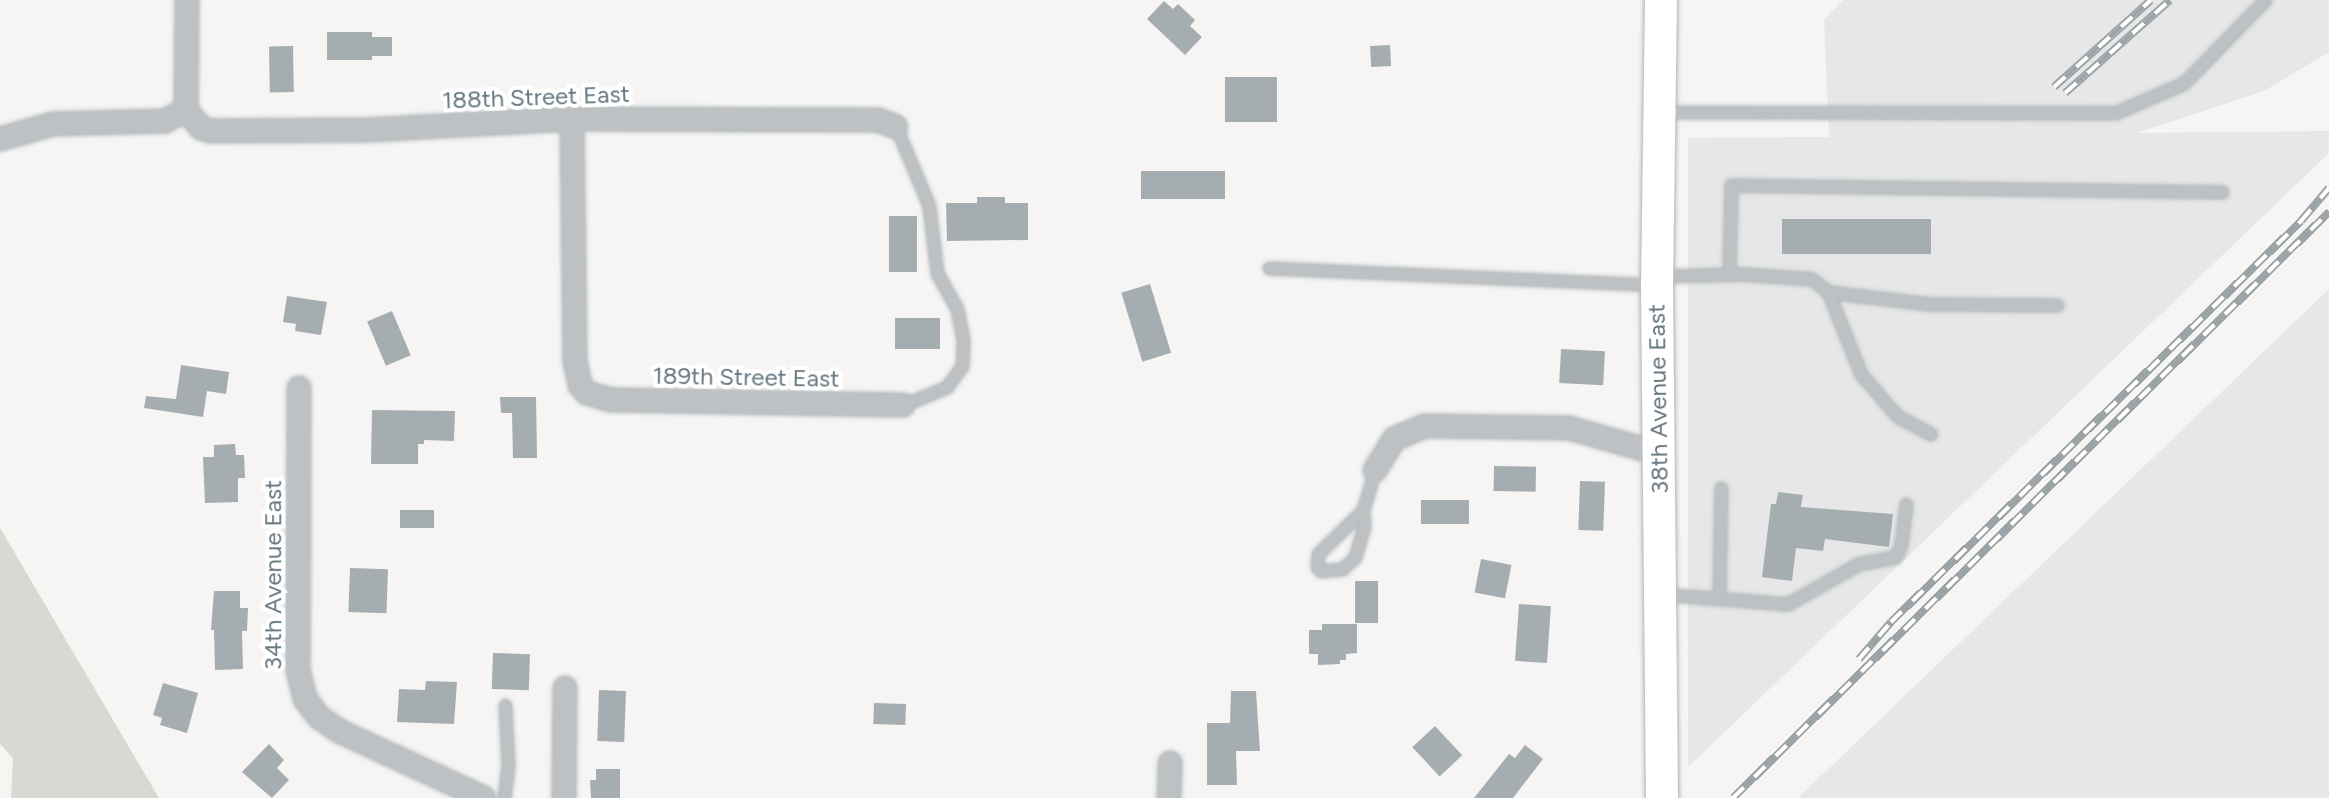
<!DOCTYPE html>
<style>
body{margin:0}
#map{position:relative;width:2329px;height:798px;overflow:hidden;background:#f6f5f3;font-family:Figtree,sans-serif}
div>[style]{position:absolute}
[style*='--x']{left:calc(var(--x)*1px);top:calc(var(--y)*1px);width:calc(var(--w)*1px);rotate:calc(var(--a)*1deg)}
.built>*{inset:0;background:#e6e7e6}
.green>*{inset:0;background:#d6dad2}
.building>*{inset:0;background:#a5adb1;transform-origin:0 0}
.roads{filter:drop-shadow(0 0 2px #afb5b9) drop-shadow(0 0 2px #afb5b9)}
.lane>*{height:11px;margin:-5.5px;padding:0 5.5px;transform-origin:5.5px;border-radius:5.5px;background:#bdc1c4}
.street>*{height:22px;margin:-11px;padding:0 11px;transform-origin:11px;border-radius:11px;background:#bdc1c4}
.secondary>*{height:32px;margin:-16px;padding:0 16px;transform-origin:16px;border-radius:16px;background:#fff}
.rail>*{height:8px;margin-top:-4px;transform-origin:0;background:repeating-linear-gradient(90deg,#fff 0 15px,#9da4a8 0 30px);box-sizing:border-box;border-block:2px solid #9da4a8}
span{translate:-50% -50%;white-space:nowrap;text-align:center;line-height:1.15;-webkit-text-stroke:8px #fff;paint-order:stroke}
.street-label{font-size:24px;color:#677881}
</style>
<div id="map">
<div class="built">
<i style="clip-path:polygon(1843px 0,2329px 0,2329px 52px,2264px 91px,2137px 133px,2329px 131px,2329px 153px,1688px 767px,1688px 138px,1829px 137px,1824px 19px)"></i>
<i style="clip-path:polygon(2329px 289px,2329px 798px,1798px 798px)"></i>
</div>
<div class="green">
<i style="clip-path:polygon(0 528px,159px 798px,11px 798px,13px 758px,0 744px)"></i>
</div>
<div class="building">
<i style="clip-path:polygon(1164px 1px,1173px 9px,1178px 4px,1195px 20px,1190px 26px,1202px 37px,1185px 55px,1147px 19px)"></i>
<i style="clip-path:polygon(327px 32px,372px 32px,372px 37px,392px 37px,392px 56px,372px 56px,372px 60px,327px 60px)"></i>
<i style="left:1390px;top:45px;width:21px;height:20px;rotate:87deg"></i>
<i style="left:293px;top:46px;width:46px;height:24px;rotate:89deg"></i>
<i style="left:1225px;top:77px;width:52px;height:45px"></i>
<i style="left:1141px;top:171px;width:84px;height:28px"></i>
<i style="clip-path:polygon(977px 197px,1005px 197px,1005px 203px,1028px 203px,1028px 240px,947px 241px,946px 203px,977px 203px)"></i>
<i style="left:889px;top:216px;width:28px;height:56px"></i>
<i style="left:1782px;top:219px;width:149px;height:35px"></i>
<i style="left:1150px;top:284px;width:72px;height:30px;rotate:73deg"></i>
<i style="clip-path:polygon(287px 296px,327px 302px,321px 335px,295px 331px,296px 324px,283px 322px)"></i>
<i style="left:392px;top:311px;width:48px;height:27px;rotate:67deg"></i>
<i style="left:895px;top:318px;width:45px;height:31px"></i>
<i style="left:1561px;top:349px;width:44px;height:34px;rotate:3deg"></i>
<i style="clip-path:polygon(181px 365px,229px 372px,226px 394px,207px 391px,203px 417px,144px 408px,146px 396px,176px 399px)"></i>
<i style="clip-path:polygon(500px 397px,536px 397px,537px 458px,513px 458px,512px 413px,501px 413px)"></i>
<i style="clip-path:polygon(372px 410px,455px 411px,454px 441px,424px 440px,424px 444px,418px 444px,418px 464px,371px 464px)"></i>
<i style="clip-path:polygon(235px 444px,236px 455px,244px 455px,245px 478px,238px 478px,238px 502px,205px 503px,203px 457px,214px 457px,214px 445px)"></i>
<i style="left:1494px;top:466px;width:42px;height:25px;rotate:1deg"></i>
<i style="left:1580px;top:481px;width:25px;height:49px;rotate:2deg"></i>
<i style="clip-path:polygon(1778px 492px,1803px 495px,1801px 507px,1893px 514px,1889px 547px,1825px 539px,1823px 551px,1796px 548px,1792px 581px,1762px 577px,1771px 504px,1776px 504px)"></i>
<i style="left:1421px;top:500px;width:48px;height:24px"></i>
<i style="left:434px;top:510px;width:18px;height:34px;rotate:90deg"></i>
<i style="left:1481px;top:559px;width:31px;height:34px;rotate:11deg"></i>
<i style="left:350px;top:568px;width:38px;height:44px;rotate:2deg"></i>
<i style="left:1355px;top:581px;width:23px;height:42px"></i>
<i style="clip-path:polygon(214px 591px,240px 591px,240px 608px,248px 608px,247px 631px,242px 631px,243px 669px,215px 670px,214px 630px,211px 630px)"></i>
<i style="left:1519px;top:604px;width:32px;height:57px;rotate:4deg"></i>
<i style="clip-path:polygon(1322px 624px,1357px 624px,1357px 653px,1346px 654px,1346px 660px,1340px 660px,1340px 664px,1318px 665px,1318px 654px,1309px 654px,1309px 630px,1322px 630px)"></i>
<i style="left:493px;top:653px;width:37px;height:36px;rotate:2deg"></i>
<i style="clip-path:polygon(426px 681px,457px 682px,454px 724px,397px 722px,399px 689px,425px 690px)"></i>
<i style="clip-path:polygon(163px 683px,198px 693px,187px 733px,160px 725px,162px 718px,153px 715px)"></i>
<i style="left:599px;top:690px;width:27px;height:51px;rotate:2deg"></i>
<i style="clip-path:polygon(1231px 691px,1256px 691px,1260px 751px,1236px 751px,1237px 785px,1207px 785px,1207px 723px,1230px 723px)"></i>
<i style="left:874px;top:703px;width:32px;height:21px;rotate:2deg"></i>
<i style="left:1435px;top:726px;width:40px;height:31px;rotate:47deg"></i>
<i style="clip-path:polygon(269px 744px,284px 760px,277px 768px,289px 780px,272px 798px,242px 772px)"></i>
<i style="clip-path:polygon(1525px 745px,1543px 759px,1513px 798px,1474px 798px,1509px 754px,1515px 758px)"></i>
<i style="clip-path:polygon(596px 769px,620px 769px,620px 798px,591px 798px,590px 780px,596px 780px)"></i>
</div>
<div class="roads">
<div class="lane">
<i style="--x:1660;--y:112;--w:455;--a:0.1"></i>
<i style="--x:2115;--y:113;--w:75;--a:-23.5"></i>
<i style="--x:2184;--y:83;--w:116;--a:-45.7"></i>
<i style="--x:896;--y:127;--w:86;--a:67.3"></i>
<i style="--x:929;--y:206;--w:67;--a:83.2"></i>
<i style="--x:937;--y:273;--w:41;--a:60.9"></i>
<i style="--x:957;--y:309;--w:33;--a:79"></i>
<i style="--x:963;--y:341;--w:25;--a:92"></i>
<i style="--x:962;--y:366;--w:26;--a:126"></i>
<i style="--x:947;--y:387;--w:48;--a:157.8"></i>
<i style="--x:1269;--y:268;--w:387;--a:2.5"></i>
<i style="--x:1729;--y:274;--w:89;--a:-88.7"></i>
<i style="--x:1731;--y:185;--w:491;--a:0.8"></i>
<i style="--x:1661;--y:276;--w:83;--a:-1.4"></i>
<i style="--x:1744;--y:274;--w:68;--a:4.2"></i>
<i style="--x:1812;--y:279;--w:21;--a:39"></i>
<i style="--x:1828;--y:292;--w:88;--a:68.1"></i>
<i style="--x:1861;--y:374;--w:55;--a:49.4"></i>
<i style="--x:1897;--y:416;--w:38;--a:28"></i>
<i style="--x:1828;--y:292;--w:102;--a:6.8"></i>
<i style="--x:1929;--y:304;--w:128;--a:0.4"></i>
<i style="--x:1363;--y:510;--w:16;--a:86"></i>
<i style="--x:1364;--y:526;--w:32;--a:106"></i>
<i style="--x:1355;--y:557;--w:18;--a:137"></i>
<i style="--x:1342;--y:569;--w:21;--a:175"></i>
<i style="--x:1321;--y:571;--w:6;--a:-135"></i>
<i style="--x:1317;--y:567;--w:13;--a:-86"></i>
<i style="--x:1318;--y:554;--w:63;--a:-44.4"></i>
<i style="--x:1363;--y:510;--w:42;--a:-73.3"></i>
<i style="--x:1661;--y:594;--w:127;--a:4.5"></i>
<i style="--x:1788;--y:604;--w:81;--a:-29.7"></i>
<i style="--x:1858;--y:564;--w:38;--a:-11"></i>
<i style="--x:1895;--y:557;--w:13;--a:-63"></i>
<i style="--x:1901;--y:545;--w:41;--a:-83"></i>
<i style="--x:1719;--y:598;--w:110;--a:-89"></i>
<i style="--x:504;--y:798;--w:33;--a:-83"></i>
<i style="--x:508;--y:765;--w:60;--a:-92.9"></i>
</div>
<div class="street">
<i style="--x:186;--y:110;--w:23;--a:50"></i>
<i style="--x:201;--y:128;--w:10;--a:17"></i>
<i style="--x:211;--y:131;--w:156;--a:-0.4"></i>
<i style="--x:367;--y:130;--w:205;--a:-3.1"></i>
<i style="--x:572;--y:119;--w:306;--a:0.2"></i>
<i style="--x:878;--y:120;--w:19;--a:21"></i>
<i style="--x:186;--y:110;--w:110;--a:-89.5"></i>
<i style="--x:572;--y:119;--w:242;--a:89.3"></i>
<i style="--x:575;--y:361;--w:25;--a:78"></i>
<i style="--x:580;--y:385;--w:11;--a:49"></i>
<i style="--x:587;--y:393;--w:25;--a:16"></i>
<i style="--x:611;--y:400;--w:292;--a:1"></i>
<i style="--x:0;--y:139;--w:55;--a:-15.8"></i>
<i style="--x:53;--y:124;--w:112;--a:-1.5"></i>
<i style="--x:165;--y:121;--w:24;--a:-28"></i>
<i style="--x:299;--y:388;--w:282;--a:90.2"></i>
<i style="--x:298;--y:670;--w:30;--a:76"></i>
<i style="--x:305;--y:699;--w:24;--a:52"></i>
<i style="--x:320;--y:718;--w:25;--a:34"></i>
<i style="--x:341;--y:732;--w:157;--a:24.8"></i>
<i style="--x:1375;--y:470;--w:36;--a:-58"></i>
<i style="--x:1394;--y:439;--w:33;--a:-23"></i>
<i style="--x:1424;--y:426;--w:145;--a:0.8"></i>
<i style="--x:1569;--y:428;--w:95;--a:15.9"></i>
<i style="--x:564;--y:798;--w:110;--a:-89.5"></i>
<i style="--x:1169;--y:798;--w:35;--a:-88"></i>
</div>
<div class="secondary">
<i style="--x:1661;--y:0;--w:285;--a:90.8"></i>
<i style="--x:1657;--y:285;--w:513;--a:89.44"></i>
</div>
</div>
<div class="rail">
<i style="--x:2054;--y:87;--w:130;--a:-41.9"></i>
<i style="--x:2065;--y:93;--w:140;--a:-41.5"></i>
<i style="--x:1859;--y:659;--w:49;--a:-49.1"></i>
<i style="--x:1891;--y:622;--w:573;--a:-44.36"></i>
<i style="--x:2301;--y:221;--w:43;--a:-49.7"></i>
<i style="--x:1733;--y:798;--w:836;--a:-44.52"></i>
</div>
<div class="street-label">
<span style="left:536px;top:97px;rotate:-2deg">188th Street East</span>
<span style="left:746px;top:377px;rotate:1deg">189th Street East</span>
<span style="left:1658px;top:399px;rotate:-91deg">38th Avenue East</span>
<span style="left:273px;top:575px;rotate:-90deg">34th Avenue East</span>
</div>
</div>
